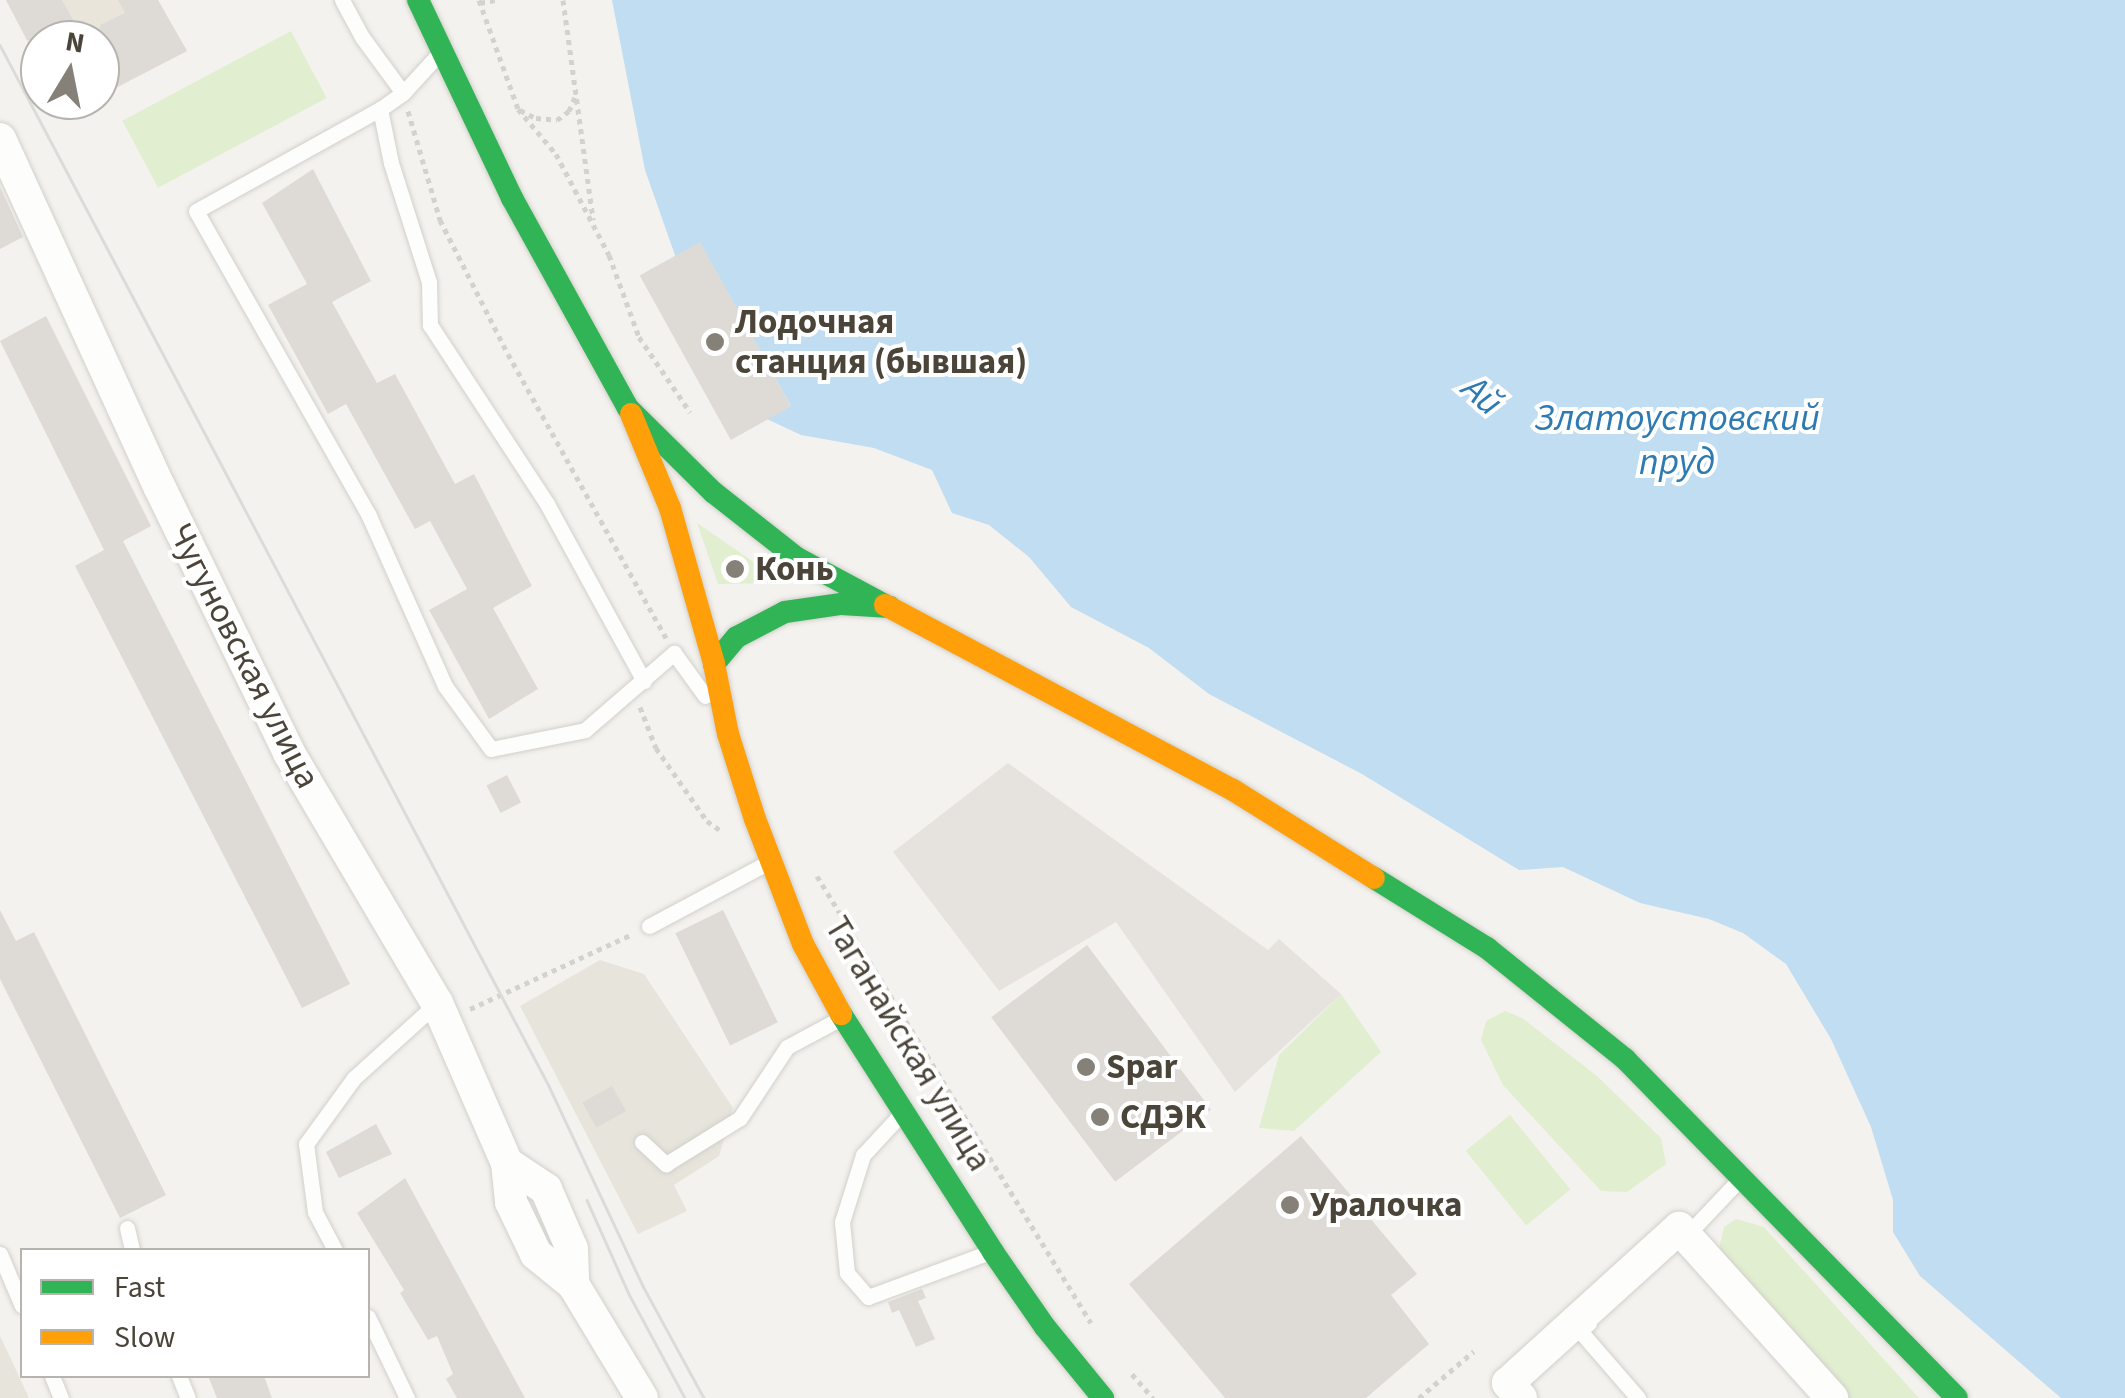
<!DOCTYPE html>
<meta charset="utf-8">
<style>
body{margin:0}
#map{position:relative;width:2125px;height:1398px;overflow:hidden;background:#f4f2ee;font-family:"Source Sans 3",sans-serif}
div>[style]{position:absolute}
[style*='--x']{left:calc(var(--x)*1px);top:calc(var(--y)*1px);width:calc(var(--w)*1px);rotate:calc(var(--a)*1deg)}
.residential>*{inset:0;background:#e7e4dc}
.education>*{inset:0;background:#eae5da}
.green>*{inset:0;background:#e1eecf;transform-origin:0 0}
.parking>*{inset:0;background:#e6e3df}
.water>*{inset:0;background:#c0ddf1}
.building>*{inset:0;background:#dedbd6;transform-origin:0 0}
.path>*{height:5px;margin-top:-2.5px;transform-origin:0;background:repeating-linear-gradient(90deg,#d3d2cc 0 5px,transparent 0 10px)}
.roads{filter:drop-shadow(0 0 2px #d2d0cb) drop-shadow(0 0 2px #d2d0cb)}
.lane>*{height:15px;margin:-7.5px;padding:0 7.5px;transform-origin:7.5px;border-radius:7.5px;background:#fdfdfc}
.street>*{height:32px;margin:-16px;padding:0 16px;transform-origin:16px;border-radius:16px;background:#fdfdfc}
.fast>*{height:22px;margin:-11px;padding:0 11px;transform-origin:11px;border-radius:11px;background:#30b455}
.slow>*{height:22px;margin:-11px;padding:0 11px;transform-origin:11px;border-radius:11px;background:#ff9f0a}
.tram>*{height:2.5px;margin:-1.25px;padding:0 1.25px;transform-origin:1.25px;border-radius:1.25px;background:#dbdbda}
.dots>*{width:28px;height:28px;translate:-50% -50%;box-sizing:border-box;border:5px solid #fff;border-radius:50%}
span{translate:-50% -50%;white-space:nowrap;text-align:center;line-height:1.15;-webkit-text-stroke:8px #fff;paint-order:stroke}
.poi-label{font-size:35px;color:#4b4439;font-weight:700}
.left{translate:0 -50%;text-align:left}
.street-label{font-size:35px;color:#4b4439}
.water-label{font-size:38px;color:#2e7ab2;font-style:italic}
.legend{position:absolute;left:20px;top:1248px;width:350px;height:130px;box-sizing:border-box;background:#fff;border:2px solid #b7b4b0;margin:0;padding:12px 18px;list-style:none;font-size:30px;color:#4b4439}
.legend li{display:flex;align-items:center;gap:20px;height:50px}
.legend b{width:50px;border:2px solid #b7b4b0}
.north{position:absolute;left:20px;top:20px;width:100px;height:100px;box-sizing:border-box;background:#fff;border:2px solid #b7b4b0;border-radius:50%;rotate:10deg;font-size:28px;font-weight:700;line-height:40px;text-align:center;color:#4b4439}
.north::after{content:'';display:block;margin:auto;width:35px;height:45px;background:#868178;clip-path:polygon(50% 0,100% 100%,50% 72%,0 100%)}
</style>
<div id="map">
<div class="residential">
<i style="clip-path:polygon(600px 960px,644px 974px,733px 1108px,719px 1156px,674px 1185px,687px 1211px,638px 1234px,520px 1006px)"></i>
<i style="clip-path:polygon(0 1336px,11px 1359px,29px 1398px,0 1398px)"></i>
</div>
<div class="education">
<i style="clip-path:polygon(6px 0,158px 0,187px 51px,100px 96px,100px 40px,40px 40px,40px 66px)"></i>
</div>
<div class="green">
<i style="left:291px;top:31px;width:76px;height:191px;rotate:62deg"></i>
<i style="clip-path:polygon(697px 523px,732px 547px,783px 583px,718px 584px)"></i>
<i style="clip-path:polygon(1341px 994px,1381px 1052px,1294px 1131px,1259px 1128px,1279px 1055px)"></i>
<i style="clip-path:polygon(1505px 1011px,1522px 1018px,1597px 1076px,1661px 1138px,1666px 1164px,1627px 1192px,1601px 1191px,1503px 1085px,1481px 1040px,1486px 1021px)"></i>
<i style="left:1510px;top:1115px;width:96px;height:57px;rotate:51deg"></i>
<i style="clip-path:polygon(1736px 1219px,1764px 1227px,1919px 1398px,1846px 1398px,1719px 1249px,1724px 1227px)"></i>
</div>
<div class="parking">
<i style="clip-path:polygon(1008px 763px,1268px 950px,1279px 939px,1341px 994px,1235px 1092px,1116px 922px,999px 991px,893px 852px)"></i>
</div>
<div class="water">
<i style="clip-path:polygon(612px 0,2125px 0,2125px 1398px,2061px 1398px,1920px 1276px,1893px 1232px,1893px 1200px,1871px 1127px,1831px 1039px,1786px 964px,1743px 933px,1709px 919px,1640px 903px,1563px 867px,1519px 870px,1362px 774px,1209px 694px,1149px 648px,1071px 607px,1029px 557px,989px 525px,952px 513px,932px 470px,874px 448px,801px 435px,767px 419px,791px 406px,700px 243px,676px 258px,645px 170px)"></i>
</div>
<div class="building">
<i style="clip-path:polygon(6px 0,62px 0,84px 40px,27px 40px)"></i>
<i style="clip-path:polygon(118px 0,158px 0,187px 51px,100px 96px,100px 25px,125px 13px)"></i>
<i style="clip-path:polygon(313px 169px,371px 281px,332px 302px,377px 383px,395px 374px,455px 484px,474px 474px,532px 586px,493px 608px,538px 689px,489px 719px,429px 610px,467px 589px,430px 521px,415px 529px,346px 404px,328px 414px,268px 305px,307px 284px,262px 203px)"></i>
<i style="clip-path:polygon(0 187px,23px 237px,0 249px)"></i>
<i style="left:700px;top:242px;width:188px;height:69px;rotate:61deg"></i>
<i style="clip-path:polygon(46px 316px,151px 526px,123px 541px,350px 984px,302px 1008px,75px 566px,104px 550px,0 341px)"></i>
<i style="left:507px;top:775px;width:31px;height:23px;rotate:63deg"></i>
<i style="clip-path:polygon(0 910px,16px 941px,34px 932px,166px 1195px,120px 1218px,0 979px)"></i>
<i style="left:723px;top:910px;width:125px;height:53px;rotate:64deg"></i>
<i style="left:1087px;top:945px;width:206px;height:120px;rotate:53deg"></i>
<i style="left:612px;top:1086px;width:29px;height:34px;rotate:61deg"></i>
<i style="clip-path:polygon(376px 1124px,392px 1154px,339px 1178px,326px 1152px)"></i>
<i style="clip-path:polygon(1301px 1136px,1417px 1274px,1391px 1295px,1429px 1344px,1366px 1398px,1225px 1398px,1129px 1284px)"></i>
<i style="clip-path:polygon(405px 1178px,525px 1398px,457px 1398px,446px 1379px,453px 1374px,437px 1336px,428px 1340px,400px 1293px,404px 1290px,357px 1213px)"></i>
<i style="clip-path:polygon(922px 1289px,926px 1298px,918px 1301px,935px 1339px,916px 1347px,899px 1310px,892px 1313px,888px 1302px)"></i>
<i style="clip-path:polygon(208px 1376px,264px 1376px,272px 1398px,217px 1398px)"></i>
</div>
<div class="path">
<i style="--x:479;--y:0;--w:116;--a:70.3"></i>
<i style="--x:518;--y:109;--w:59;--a:49.8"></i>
<i style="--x:556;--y:154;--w:114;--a:62.3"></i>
<i style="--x:609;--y:255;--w:87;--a:69.9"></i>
<i style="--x:639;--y:337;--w:91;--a:55.8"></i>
<i style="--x:563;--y:0;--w:222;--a:82.2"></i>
<i style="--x:480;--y:3;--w:15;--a:-11"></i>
<i style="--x:520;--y:110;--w:18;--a:27"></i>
<i style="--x:536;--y:118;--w:21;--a:5"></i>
<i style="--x:557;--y:120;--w:15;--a:-37"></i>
<i style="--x:569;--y:111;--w:15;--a:-67"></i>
<i style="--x:408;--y:111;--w:114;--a:73.6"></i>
<i style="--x:440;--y:220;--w:150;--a:63.1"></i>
<i style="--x:508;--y:354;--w:325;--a:60.9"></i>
<i style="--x:640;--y:707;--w:44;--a:68.7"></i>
<i style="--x:656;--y:748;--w:89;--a:55.1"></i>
<i style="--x:707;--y:821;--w:16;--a:35"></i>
<i style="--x:817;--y:876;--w:524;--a:58.49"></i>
<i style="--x:470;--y:1009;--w:179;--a:-24.8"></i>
<i style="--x:1132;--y:1374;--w:32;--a:49"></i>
<i style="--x:1419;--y:1398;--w:72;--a:-40.5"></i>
</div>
<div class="roads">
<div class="lane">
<i style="--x:342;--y:0;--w:42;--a:61.6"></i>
<i style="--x:362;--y:37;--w:69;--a:53.8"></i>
<i style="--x:435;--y:58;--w:47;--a:132.4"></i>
<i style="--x:403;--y:93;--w:28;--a:145"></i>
<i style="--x:380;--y:109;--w:210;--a:151"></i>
<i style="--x:196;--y:211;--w:351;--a:60.4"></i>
<i style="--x:369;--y:516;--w:186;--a:65.9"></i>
<i style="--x:445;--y:686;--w:78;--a:53.9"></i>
<i style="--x:491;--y:749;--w:96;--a:-11.4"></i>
<i style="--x:585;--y:730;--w:118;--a:-40.9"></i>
<i style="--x:674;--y:653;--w:53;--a:54.2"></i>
<i style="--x:380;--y:109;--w:55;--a:78.5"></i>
<i style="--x:391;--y:163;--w:125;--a:72.3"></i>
<i style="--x:429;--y:282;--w:43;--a:88.7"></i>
<i style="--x:430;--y:325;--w:214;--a:56.8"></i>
<i style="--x:547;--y:504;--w:202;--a:61.3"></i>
<i style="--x:649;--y:926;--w:136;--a:-28.1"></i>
<i style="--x:901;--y:1114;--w:56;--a:132.8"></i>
<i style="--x:863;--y:1155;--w:70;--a:107.4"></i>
<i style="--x:842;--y:1222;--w:51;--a:84.4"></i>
<i style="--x:847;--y:1273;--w:32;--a:49"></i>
<i style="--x:868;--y:1297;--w:127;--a:-20.3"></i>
<i style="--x:642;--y:1142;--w:33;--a:43"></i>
<i style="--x:666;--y:1164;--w:87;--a:-31.9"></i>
<i style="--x:740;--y:1118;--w:85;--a:-56.5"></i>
<i style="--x:787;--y:1047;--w:59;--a:-28.3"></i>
<i style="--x:127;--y:1228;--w:23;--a:77"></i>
<i style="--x:1684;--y:1238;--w:77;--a:-46.6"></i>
<i style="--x:335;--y:1250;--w:43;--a:-117.8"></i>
<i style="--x:315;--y:1212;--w:69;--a:-97.5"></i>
<i style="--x:306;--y:1144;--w:82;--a:-54"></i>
<i style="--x:354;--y:1078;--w:112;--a:-42.1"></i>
<i style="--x:0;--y:1254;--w:56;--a:67.1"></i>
<i style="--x:368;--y:1317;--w:90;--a:64.3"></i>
<i style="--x:1589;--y:1323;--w:12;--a:138"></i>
<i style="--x:1580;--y:1331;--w:89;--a:49.1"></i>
<i style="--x:52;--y:1376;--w:24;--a:68"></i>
<i style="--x:179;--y:1376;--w:24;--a:68"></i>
</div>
<div class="street">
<i style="--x:0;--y:139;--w:384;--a:65.4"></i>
<i style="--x:160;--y:488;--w:295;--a:64"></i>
<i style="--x:289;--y:753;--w:291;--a:59.4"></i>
<i style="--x:437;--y:1003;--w:175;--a:66.4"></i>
<i style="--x:507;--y:1163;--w:47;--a:33.7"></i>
<i style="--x:546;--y:1189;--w:65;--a:66.6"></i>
<i style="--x:572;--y:1249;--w:35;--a:88"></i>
<i style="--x:573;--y:1284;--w:133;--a:58.8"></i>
<i style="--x:507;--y:1163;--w:39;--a:84"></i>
<i style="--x:511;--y:1202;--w:58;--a:64.3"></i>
<i style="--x:536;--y:1254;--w:48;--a:39"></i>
<i style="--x:1521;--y:1398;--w:20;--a:-131"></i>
<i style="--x:1508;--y:1383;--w:231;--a:-42.2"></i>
<i style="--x:1679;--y:1228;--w:229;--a:48"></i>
</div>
<div class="fast">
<i style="--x:418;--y:0;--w:219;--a:64.6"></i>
<i style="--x:512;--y:198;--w:240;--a:61.1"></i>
<i style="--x:628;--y:408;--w:120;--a:44.7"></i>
<i style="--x:713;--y:492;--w:107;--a:38.2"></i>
<i style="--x:797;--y:558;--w:100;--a:28.1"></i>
<i style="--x:714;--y:664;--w:35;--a:-50"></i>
<i style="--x:737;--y:637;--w:54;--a:-27.5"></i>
<i style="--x:785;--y:612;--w:57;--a:-8.1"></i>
<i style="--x:841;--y:604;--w:49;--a:3.5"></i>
<i style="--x:1374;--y:878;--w:133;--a:31.8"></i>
<i style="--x:1487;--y:948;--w:177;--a:38.8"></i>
<i style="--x:1625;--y:1059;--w:474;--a:45.6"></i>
<i style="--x:841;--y:1014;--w:282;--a:57.4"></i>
<i style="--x:993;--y:1252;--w:91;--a:55.3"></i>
<i style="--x:1045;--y:1327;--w:92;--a:50.8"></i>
</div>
<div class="slow">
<i style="--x:631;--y:414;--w:102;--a:67.5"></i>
<i style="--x:670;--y:508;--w:162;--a:74.2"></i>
<i style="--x:714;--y:664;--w:71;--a:78.7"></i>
<i style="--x:728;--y:734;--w:89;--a:72.4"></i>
<i style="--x:755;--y:819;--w:134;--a:69"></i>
<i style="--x:803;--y:944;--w:80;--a:61.5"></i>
<i style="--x:885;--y:605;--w:394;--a:28"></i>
<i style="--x:1233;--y:790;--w:166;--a:32"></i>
</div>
</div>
<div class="tram">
<i style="--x:0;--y:45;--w:1177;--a:62.19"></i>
<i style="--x:549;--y:1086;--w:221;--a:64.8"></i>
<i style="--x:643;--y:1286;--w:128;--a:61.4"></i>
<i style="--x:587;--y:1200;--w:103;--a:65.9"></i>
<i style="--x:629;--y:1294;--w:118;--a:61.7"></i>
</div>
<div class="dots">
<i style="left:715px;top:342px;background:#868178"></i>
<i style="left:735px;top:569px;background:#868178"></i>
<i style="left:1086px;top:1067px;background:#868178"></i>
<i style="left:1100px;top:1117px;background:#868178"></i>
<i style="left:1290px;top:1205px;background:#868178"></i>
</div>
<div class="poi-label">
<span class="left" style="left:735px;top:342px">Лодочная<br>станция (бывшая)</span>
<span class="left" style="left:755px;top:569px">Конь</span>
<span class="left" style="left:1106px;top:1067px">Spar</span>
<span class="left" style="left:1120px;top:1117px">СДЭК</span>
<span class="left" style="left:1310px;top:1205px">Уралочка</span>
</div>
<div class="street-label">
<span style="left:244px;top:656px;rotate:63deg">Чугуновская улица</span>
<span style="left:908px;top:1044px;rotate:59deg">Таганайская улица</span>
</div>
<div class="water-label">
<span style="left:1482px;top:396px;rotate:41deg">Ай</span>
<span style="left:1677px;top:441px">Златоустовский<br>пруд</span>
</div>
<ul class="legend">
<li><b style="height:12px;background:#30b455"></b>Fast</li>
<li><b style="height:12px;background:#ff9f0a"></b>Slow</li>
</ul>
<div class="north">N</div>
</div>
